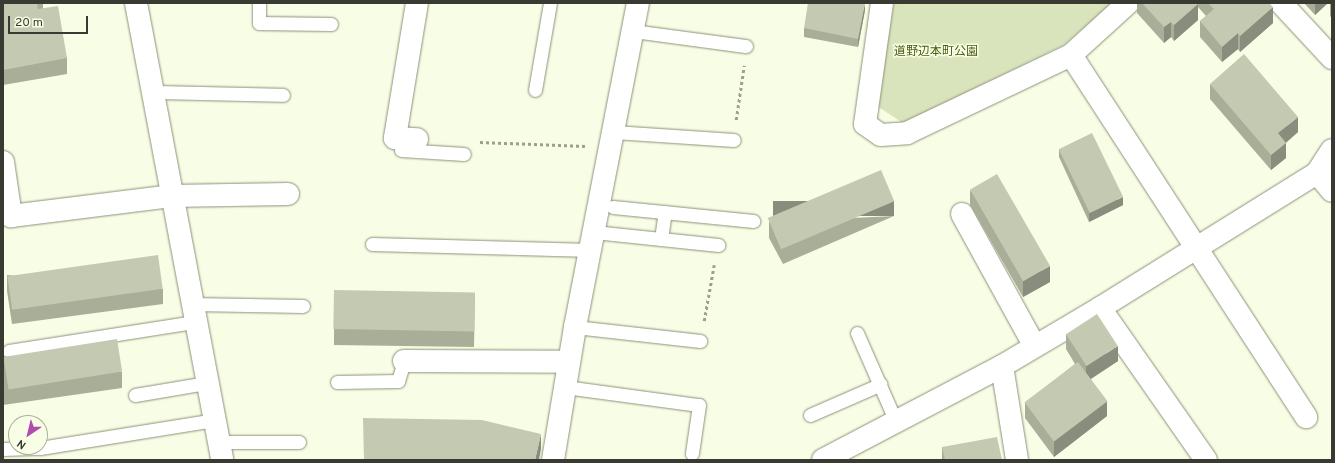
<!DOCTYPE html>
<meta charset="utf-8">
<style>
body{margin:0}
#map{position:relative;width:1335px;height:463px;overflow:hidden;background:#f7fee5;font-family:Overpass,"Noto Sans JP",sans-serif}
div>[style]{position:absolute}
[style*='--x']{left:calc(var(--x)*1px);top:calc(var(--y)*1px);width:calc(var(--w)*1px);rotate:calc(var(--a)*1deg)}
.green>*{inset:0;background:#d9e3bc}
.path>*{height:2.5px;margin-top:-1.25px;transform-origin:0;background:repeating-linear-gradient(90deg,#9ca18f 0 3px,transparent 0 6px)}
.roads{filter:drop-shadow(0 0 1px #8c917b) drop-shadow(0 0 1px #8c917b)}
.service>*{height:13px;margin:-6.5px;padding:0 6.5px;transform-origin:6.5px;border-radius:6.5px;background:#fff}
.minor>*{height:22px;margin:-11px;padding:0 11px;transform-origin:11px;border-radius:11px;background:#fff}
.wall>*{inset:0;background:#a9ae99}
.shaded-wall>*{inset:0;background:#898d7d;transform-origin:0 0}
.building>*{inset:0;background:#c4cab2;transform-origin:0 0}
span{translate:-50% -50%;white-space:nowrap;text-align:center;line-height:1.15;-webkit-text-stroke:3px #f7fee5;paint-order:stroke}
.park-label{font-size:12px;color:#4d5a10}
.frame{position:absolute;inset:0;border:4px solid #393b32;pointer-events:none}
.north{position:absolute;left:8px;top:415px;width:40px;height:40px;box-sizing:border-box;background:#f7fee5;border:1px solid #abb09d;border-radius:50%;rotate:215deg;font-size:11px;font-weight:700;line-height:16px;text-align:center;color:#393b32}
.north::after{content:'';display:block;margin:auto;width:14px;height:18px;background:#b34baf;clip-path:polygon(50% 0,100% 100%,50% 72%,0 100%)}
.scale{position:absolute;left:8px;top:16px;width:80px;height:18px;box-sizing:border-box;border:2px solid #393b32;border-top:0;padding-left:5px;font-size:12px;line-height:14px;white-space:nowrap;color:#393b32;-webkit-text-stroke:3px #f7fee5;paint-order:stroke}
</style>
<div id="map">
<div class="green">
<i style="clip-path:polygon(894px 3px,1112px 3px,1064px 45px,903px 123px,877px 106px)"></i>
</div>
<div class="path">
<i style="--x:736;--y:120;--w:55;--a:-81.6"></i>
<i style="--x:480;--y:142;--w:105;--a:2.2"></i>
<i style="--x:704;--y:321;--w:57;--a:-79.9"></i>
</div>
<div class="roads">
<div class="service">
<i style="--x:259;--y:3;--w:20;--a:90"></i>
<i style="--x:259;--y:23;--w:72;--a:0.8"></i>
<i style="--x:633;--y:31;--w:114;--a:7.6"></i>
<i style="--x:535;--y:90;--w:88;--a:-80.2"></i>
<i style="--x:152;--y:92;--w:131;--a:1.3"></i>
<i style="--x:614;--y:132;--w:120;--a:3.8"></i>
<i style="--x:401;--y:150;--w:63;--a:3.6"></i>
<i style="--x:613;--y:207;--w:141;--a:5.7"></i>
<i style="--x:594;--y:232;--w:125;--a:6"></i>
<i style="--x:661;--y:239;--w:27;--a:-82"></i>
<i style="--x:372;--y:244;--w:219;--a:1.6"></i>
<i style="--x:192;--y:304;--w:111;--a:1"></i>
<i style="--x:575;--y:327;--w:126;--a:6.4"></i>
<i style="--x:857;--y:333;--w:97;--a:66.3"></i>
<i style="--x:9;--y:351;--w:188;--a:-8.9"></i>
<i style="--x:337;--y:382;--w:61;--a:-0.9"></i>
<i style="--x:398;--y:381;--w:21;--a:-73"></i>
<i style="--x:565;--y:387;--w:135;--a:7.7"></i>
<i style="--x:699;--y:405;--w:49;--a:98.3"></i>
<i style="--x:135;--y:395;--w:73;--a:-9.5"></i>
<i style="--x:810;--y:415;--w:77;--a:-23.6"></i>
<i style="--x:219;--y:442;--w:80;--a:0"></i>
<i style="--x:3;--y:449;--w:37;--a:-2"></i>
<i style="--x:40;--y:448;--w:176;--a:-9.1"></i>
</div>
<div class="minor">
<i style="--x:136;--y:3;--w:465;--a:79.3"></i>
<i style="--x:417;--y:3;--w:137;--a:99.3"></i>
<i style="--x:395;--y:138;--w:22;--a:3"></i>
<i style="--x:882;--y:3;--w:122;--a:98"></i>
<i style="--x:865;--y:124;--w:19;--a:35"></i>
<i style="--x:881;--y:135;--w:26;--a:-4"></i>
<i style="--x:907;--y:133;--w:182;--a:-25.4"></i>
<i style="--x:1071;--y:55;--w:77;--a:-42.4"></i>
<i style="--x:1281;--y:3;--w:75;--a:47.2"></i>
<i style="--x:1071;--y:55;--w:432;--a:57"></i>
<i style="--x:3;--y:162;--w:55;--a:81.6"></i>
<i style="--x:11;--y:216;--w:161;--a:-7.1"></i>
<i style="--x:171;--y:196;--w:117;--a:-1"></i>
<i style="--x:1317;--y:173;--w:23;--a:50"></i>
<i style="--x:962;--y:214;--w:149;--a:61.2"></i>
<i style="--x:1100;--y:308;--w:185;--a:55.1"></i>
<i style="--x:404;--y:361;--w:165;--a:0.3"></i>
<i style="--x:1002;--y:366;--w:95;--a:80.9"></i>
<i style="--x:553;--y:460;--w:135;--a:-80.6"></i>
<i style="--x:575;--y:327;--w:330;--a:-79"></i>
<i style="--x:823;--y:460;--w:202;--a:-27.7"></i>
<i style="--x:1002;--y:366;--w:114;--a:-30.6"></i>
<i style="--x:1100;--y:308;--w:256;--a:-31.9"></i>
<i style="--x:1317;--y:173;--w:27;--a:-57"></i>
</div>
</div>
<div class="wall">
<i style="clip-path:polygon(3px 3px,43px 3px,43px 8px,67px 58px,67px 74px,3px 85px)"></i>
<i style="clip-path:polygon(1137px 3px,1269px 3px,1273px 23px,1240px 52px,1238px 49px,1222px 62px,1200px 37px,1200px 21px,1206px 16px,1198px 7px,1198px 20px,1174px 41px,1171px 37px,1164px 43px,1137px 13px)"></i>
<i style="clip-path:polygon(1304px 3px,1328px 3px,1315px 15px)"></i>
<i style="clip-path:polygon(1332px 3px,1332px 18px,1330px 16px,1330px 4px)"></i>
<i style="clip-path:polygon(865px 10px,858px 47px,804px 37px,804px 28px)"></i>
<i style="clip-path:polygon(1210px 84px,1298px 132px,1286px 143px,1286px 158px,1271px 170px,1210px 99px)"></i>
<i style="clip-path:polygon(1059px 149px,1123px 205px,1089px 222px,1059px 157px)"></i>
<i style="clip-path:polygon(970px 190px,1050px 282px,1023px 297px,970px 205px)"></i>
<i style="clip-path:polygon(894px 216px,783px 264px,769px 238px,769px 222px)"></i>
<i style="clip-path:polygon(7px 275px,163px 289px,163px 304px,12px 324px,7px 291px)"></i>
<i style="clip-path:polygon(475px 293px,474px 347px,334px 345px,334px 329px)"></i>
<i style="clip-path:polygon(1066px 334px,1118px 361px,1091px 379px,1107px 416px,1054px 457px,1025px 418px,1025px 403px,1075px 364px,1066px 349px)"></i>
<i style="clip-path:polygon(3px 356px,122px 372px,122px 388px,3px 405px)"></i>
<i style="clip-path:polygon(942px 447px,1002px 460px,942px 460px)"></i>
</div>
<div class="shaded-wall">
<i style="clip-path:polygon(865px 3px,865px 10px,858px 47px,858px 39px)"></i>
<i style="clip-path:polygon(1315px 3px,1328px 3px,1315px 15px)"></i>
<i style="clip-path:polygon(1198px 4px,1198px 20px,1174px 41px,1174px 25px)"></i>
<i style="clip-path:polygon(1273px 7px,1273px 23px,1240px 52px,1240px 36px)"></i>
<i style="clip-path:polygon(1171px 22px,1171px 37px,1164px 43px,1164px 27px)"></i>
<i style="clip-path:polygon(1238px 33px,1238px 49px,1222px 62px,1222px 47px)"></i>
<i style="clip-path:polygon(1298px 117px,1298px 132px,1278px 149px,1278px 133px)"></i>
<i style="clip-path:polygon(1286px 143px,1286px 158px,1271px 170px,1271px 155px)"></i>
<i style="clip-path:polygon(1123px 197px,1123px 205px,1089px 222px,1089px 213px)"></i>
<i style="left:894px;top:201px;width:15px;height:121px;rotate:90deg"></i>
<i style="clip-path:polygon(1050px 266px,1050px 282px,1023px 297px,1023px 281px)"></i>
<i style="clip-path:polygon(1118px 346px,1118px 361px,1086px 382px,1086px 366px)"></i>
<i style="clip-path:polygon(1107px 401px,1107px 416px,1054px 457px,1054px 441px)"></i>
<i style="clip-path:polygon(541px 434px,541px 449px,539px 460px,535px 460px)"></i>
</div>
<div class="building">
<i style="clip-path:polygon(3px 3px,37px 3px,38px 9px,58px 6px,67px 58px,3px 70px)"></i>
<i style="clip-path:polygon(808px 3px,865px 3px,858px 39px,804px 28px)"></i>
<i style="clip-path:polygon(1142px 3px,1196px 3px,1198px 4px,1174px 25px,1171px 22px,1164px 27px)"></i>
<i style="clip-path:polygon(1208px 3px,1269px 3px,1273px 7px,1240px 36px,1238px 33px,1222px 47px,1200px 21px,1214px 9px)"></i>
<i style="clip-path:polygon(1244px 54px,1298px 117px,1278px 133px,1286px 143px,1271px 155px,1210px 84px)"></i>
<i style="left:1092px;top:133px;width:71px;height:37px;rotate:64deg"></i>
<i style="left:881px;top:170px;width:34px;height:123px;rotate:67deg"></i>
<i style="left:997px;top:174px;width:106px;height:31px;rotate:60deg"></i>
<i style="left:158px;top:255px;width:34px;height:152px;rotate:82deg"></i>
<i style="left:334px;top:290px;width:141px;height:39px;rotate:1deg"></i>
<i style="left:1097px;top:314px;width:38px;height:37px;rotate:57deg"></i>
<i style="left:117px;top:339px;width:33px;height:115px;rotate:81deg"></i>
<i style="left:1078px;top:362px;width:49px;height:67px;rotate:53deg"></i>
<i style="clip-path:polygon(363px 418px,482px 420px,541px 434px,535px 460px,364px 460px)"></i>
<i style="clip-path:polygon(997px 437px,1002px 460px,945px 460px,942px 447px)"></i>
</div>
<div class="park-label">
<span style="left:936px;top:53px">道野辺本町公園</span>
</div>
<div class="frame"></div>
<div class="north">N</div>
<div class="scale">20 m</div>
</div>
